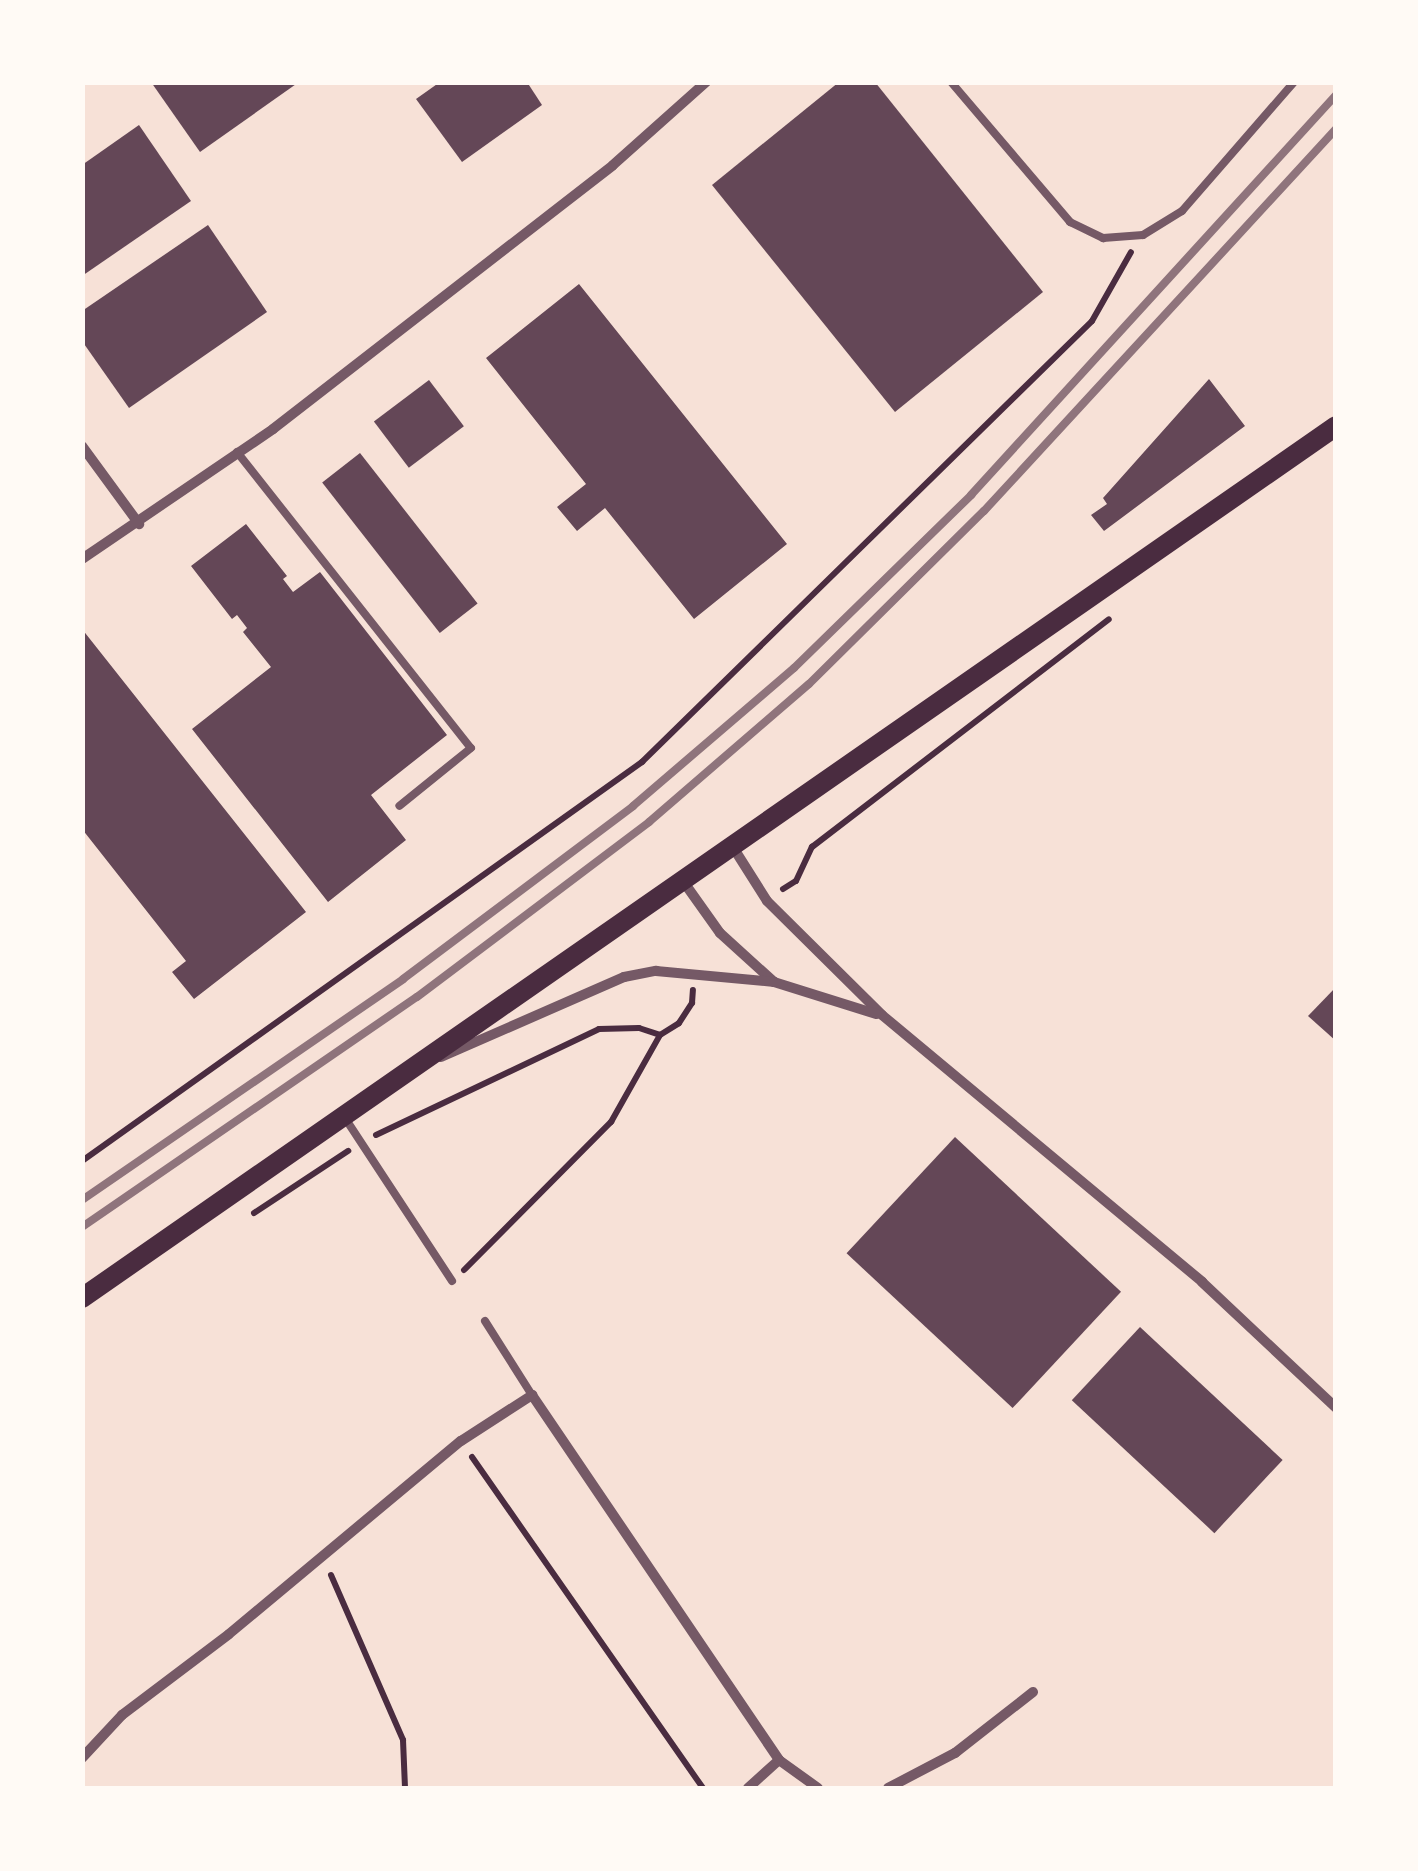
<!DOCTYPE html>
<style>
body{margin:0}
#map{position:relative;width:1418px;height:1871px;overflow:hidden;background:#f7e1d7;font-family:Jost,sans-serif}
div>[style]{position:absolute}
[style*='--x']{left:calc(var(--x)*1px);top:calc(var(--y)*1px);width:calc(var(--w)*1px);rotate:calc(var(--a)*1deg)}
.building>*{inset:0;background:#644757;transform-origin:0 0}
.path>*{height:6px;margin:-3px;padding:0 3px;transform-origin:3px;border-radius:3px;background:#4a2c40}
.service>*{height:8px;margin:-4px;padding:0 4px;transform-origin:4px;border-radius:4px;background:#755966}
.minor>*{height:10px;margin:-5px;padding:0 5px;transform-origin:5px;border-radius:5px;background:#755966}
.secondary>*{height:20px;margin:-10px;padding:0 10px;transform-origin:10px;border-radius:10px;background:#4a2c40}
.rail>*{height:8px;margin:-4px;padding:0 4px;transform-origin:4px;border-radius:4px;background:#8f747c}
span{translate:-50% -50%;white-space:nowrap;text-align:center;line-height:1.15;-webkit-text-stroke:9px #fffaf5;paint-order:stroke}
.frame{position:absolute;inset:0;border:85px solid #fffaf5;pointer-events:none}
</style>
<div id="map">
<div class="building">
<i style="clip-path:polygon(151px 82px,299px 82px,200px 152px)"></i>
<i style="clip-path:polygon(440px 82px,527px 82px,542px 105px,462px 162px,416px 99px)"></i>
<i style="clip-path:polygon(839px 82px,875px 82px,1043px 292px,895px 412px,712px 185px)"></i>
<i style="clip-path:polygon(139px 125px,191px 201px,82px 276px,82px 165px)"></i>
<i style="clip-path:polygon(208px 225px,267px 312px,129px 408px,82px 341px,82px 311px)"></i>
<i style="clip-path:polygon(579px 284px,787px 544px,694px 619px,605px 508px,577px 531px,557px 507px,586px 484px,486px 358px)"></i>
<i style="clip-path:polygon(1209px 379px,1245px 426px,1104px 531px,1091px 515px,1107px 504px,1103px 498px)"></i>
<i style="left:429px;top:380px;width:58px;height:69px;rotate:53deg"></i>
<i style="left:360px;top:453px;width:191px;height:48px;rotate:52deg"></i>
<i style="clip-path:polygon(246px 524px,287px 576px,283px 579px,293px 592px,320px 572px,447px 735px,371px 795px,406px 840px,328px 902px,192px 729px,271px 667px,243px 632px,247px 628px,237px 615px,232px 619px,191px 566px)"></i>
<i style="clip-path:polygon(82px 629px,306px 912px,194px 999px,172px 972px,186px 961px,82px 829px)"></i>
<i style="clip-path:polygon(1336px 987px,1336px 1041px,1308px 1016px)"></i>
<i style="left:955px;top:1137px;width:227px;height:159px;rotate:43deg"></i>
<i style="left:1140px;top:1327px;width:195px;height:100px;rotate:43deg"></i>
</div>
<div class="path">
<i style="--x:783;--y:889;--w:15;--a:-32"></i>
<i style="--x:796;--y:881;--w:38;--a:-65"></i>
<i style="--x:812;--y:847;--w:374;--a:-37.5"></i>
<i style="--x:376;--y:1135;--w:247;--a:-25.4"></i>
<i style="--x:599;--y:1029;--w:40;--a:-1.4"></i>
<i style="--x:639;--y:1028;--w:22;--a:18"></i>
<i style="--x:82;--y:1161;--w:688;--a:-35.47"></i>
<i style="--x:642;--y:762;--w:630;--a:-44.42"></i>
<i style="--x:1092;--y:321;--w:79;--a:-60.5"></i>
<i style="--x:254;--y:1213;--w:113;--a:-33.4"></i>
<i style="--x:464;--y:1270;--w:209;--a:-45.2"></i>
<i style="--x:611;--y:1122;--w:100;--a:-60.6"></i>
<i style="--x:660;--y:1035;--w:22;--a:-32"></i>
<i style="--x:679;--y:1023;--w:24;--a:-57"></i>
<i style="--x:692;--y:1003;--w:13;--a:-86"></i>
<i style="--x:472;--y:1457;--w:404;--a:55.1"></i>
<i style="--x:331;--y:1575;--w:180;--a:66.4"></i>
<i style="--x:403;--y:1740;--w:48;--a:87.6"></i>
</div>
<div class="service">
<i style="--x:951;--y:82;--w:184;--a:49.6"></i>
<i style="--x:1070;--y:222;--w:37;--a:26"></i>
<i style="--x:1103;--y:238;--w:40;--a:-4.3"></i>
<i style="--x:1143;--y:235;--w:46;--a:-31.6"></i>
<i style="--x:1182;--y:211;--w:171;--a:-49"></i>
<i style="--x:237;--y:452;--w:377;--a:51.7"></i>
<i style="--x:471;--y:748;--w:92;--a:141.1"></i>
<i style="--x:345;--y:1118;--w:195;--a:56.7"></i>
<i style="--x:485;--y:1321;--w:88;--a:57.6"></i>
</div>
<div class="minor">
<i style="--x:82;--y:446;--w:97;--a:53.8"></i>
<i style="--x:82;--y:559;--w:231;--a:-34.2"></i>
<i style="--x:273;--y:429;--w:430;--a:-37.8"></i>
<i style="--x:613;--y:165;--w:125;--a:-41.7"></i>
<i style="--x:731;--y:844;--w:67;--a:57.7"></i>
<i style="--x:767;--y:901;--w:162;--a:44.7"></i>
<i style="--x:882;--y:1015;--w:417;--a:39.8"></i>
<i style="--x:1202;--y:1282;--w:184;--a:43.2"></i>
<i style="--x:683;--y:881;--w:64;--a:54.6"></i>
<i style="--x:720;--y:933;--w:73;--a:42.2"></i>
<i style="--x:441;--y:1057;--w:200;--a:-23.6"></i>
<i style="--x:624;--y:977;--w:33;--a:-11"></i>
<i style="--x:656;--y:971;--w:119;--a:5.3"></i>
<i style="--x:774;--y:982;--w:107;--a:17.4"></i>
<i style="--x:82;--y:1758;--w:59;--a:-47.1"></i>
<i style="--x:122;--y:1715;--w:134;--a:-37.1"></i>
<i style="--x:229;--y:1634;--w:302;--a:-39.8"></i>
<i style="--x:461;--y:1441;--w:85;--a:-32.9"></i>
<i style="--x:532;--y:1395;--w:441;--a:55.9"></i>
<i style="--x:748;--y:1788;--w:42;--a:-42.1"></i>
<i style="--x:779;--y:1760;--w:48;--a:35.7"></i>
<i style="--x:888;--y:1788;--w:76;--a:-27.6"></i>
<i style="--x:955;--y:1753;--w:99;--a:-38"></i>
</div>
<div class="secondary">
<i style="--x:82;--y:1298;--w:1527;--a:-34.81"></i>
</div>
<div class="rail">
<i style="--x:82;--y:1200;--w:390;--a:-34.5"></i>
<i style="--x:403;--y:979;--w:288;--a:-36.9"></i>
<i style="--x:633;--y:806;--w:212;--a:-40.6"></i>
<i style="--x:794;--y:668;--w:248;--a:-44.3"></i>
<i style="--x:971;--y:495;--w:542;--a:-47.62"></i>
<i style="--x:82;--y:1227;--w:406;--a:-34.5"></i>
<i style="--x:417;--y:997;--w:291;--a:-37"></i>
<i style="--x:649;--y:822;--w:211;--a:-40.8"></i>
<i style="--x:809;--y:684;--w:246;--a:-44.7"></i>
<i style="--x:984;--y:511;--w:519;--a:-47.34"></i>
</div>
<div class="frame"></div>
</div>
